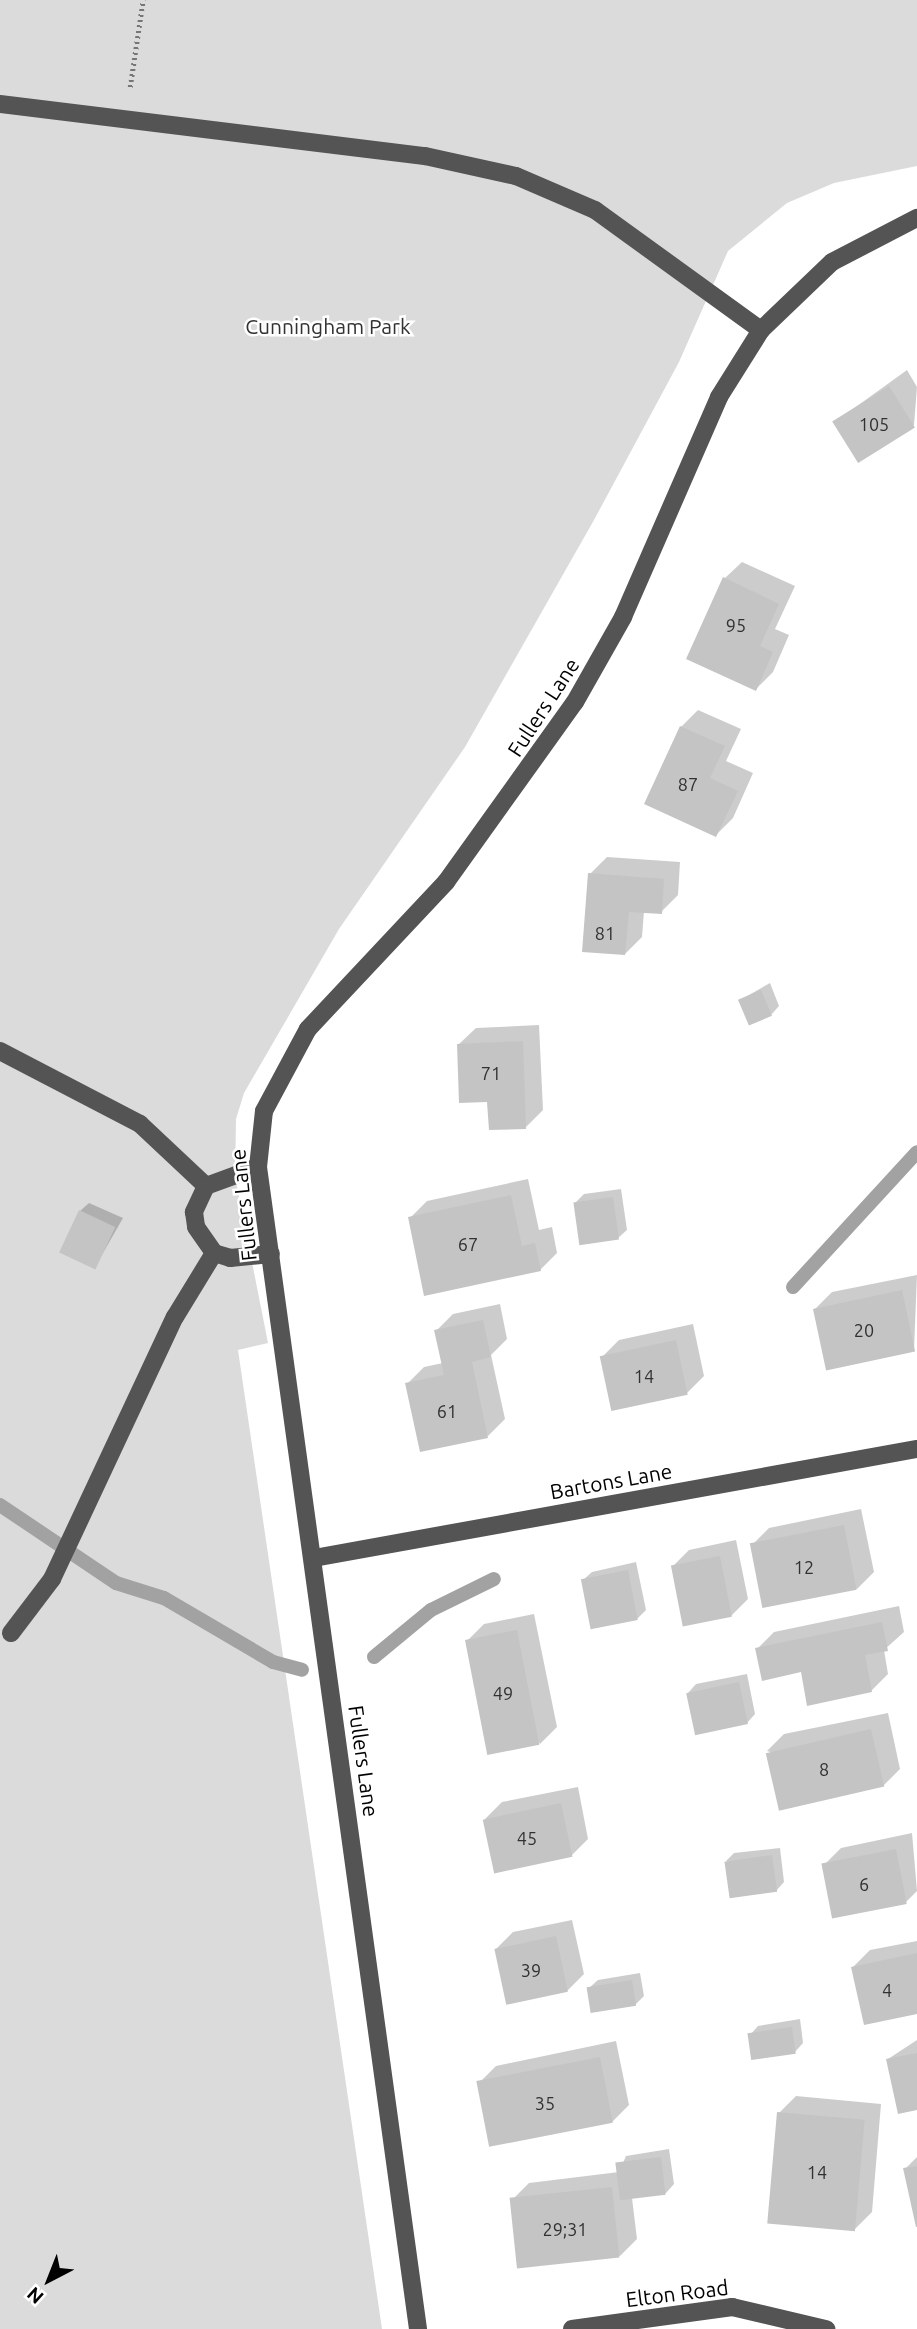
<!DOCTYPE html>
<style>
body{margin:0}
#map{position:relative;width:917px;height:2329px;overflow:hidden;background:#fff;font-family:Ubuntu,sans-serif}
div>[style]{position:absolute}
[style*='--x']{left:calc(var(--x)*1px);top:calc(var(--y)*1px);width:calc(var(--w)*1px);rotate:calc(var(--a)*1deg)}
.green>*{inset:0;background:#dbdbdb}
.shadow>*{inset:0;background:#0003}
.stream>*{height:14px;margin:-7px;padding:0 7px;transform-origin:7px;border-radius:7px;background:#a2a2a2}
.building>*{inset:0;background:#c4c4c4;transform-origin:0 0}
.path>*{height:4.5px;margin-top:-2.25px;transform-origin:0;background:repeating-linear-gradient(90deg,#767676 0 2px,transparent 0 5.5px)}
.minor>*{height:18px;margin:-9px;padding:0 9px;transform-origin:9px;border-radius:9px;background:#545454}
span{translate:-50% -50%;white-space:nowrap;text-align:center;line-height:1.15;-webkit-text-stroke:5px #fff;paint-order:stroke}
.number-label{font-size:18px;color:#313131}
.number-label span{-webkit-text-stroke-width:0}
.park-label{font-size:21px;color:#323232}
.street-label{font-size:21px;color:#000}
.north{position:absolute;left:14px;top:2245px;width:70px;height:70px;-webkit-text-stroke:5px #fff;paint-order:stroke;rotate:222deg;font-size:19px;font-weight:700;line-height:28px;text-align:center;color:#000}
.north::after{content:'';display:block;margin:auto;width:24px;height:32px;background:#000;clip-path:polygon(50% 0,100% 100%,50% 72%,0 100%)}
</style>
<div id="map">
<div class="green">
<i style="clip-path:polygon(0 0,917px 0,917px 166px,834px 183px,787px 203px,728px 251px,679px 362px,594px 520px,465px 747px,339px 929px,244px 1093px,236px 1119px,235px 1176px,268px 1343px,238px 1350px,382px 2329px,0 2329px)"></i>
</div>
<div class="shadow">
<i style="clip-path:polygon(907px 370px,917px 387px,914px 425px,835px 422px)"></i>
<i style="clip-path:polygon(742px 562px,795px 586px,775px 629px,789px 635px,773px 672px,756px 689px,725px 578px)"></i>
<i style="clip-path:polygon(698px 710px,741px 729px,726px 761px,753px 773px,733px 818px,716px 835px,681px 727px)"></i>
<i style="clip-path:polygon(607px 857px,680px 862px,678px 895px,661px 912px,644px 911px,642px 937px,625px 954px,590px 874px)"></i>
<i style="clip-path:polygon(770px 983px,779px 1006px,771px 1015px,740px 1000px)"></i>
<i style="clip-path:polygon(539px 1025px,543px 1110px,526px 1127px,489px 1101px,458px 1045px,476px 1028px)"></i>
<i style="clip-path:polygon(528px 1179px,539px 1230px,552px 1227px,557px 1253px,540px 1270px,410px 1218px,427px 1201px)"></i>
<i style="clip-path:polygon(621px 1189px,627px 1230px,618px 1238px,575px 1203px,584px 1194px)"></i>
<i style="clip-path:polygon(89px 1203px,123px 1218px,95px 1267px,80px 1211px)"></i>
<i style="clip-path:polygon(917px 1275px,914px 1350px,815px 1309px,832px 1292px)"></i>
<i style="clip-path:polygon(500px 1304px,507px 1339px,491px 1355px,505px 1419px,488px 1436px,407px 1384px,424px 1367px,443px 1363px,436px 1331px,453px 1314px)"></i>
<i style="clip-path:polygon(693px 1324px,704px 1376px,687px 1393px,602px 1357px,619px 1340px)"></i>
<i style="clip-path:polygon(861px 1509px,874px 1572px,857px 1589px,752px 1545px,769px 1528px)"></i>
<i style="clip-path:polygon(736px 1540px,748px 1599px,731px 1616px,672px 1567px,689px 1550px)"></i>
<i style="clip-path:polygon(636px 1562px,646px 1610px,637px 1619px,583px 1580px,592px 1572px)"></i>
<i style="clip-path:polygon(899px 1606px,904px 1632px,884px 1650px,888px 1674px,871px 1691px,757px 1649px,774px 1632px)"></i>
<i style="clip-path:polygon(534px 1614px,557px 1727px,540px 1744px,467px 1641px,484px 1624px)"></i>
<i style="clip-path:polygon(747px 1674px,755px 1714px,747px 1723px,688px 1693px,696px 1684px)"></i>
<i style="clip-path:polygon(888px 1713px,900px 1769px,883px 1786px,767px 1751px,784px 1734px)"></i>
<i style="clip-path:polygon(578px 1787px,588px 1839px,571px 1856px,485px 1819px,502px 1802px)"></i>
<i style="clip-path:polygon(912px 1833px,917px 1891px,906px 1902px,824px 1865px,841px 1848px)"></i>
<i style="clip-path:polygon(780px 1848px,784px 1882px,776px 1891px,726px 1861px,734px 1853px)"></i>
<i style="clip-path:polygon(572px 1920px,584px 1974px,567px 1991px,496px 1949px,513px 1932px)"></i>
<i style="clip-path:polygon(917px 1941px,917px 2012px,853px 1967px,870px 1950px)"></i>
<i style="clip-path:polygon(640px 1973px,644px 1996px,635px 2005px,589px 1988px,598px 1980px)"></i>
<i style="clip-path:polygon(800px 2019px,803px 2043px,795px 2052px,750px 2035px,758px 2026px)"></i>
<i style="clip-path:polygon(917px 2040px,917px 2108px,888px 2059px)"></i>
<i style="clip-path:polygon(616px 2041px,629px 2105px,612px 2122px,479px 2083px,496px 2066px)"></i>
<i style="clip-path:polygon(796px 2096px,881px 2104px,872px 2212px,855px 2229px,779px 2113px)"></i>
<i style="clip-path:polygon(669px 2149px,674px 2184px,666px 2193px,632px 2198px,637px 2239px,620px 2256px,512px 2200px,529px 2183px,619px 2172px,626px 2156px)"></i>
<i style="clip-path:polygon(917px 2157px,917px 2224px,905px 2169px)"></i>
</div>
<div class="stream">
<i style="--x:793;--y:1287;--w:183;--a:-47.4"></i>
<i style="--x:0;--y:1505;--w:140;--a:33.9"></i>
<i style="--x:116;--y:1583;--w:50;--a:17.4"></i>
<i style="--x:164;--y:1598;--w:126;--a:30.4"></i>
<i style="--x:273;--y:1662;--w:30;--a:15"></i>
<i style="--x:374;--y:1657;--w:74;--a:-39.5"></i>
<i style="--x:431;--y:1610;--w:70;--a:-26.2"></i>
</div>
<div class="building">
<i style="left:889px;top:386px;width:49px;height:67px;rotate:58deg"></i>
<i style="clip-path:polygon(723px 577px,779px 604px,760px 646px,773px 652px,756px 691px,686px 659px)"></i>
<i style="clip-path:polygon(680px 726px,725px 746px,710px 778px,738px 791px,716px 837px,644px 804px)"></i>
<i style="clip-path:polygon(588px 873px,664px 879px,662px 914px,629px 912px,625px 955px,582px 952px)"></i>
<i style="left:761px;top:990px;width:28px;height:25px;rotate:67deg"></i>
<i style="clip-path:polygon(523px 1041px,526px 1129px,489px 1130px,487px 1102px,459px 1103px,457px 1044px)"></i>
<i style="clip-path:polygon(511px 1195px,522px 1246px,535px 1243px,541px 1271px,424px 1296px,408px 1217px)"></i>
<i style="left:613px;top:1197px;width:43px;height:40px;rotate:82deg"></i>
<i style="left:79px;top:1210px;width:40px;height:47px;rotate:25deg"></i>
<i style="left:902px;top:1290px;width:63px;height:91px;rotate:78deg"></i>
<i style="clip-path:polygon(483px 1320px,491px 1357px,472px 1362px,488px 1438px,420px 1452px,405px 1383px,444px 1375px,434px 1330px)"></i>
<i style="left:676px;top:1340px;width:56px;height:78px;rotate:78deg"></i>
<i style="left:844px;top:1525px;width:66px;height:96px;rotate:79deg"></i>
<i style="left:720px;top:1556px;width:62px;height:50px;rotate:79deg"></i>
<i style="left:628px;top:1570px;width:51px;height:48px;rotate:79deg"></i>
<i style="clip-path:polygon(882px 1622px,888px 1651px,865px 1655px,872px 1692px,807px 1706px,801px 1672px,762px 1681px,755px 1648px)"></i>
<i style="left:517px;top:1630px;width:117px;height:53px;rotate:79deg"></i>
<i style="left:739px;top:1682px;width:43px;height:54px;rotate:78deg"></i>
<i style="left:871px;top:1729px;width:59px;height:108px;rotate:77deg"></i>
<i style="left:561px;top:1803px;width:55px;height:80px;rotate:78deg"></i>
<i style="left:896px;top:1849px;width:56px;height:76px;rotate:79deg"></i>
<i style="left:772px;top:1855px;width:37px;height:48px;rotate:82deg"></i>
<i style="left:556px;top:1936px;width:57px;height:63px;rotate:78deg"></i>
<i style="clip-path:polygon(917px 1953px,917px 2014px,864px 2025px,851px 1967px)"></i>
<i style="left:632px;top:1980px;width:26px;height:46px;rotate:81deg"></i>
<i style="left:792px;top:2027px;width:27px;height:45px;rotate:82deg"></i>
<i style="clip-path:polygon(917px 2053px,917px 2110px,898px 2114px,886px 2059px)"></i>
<i style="left:600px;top:2057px;width:67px;height:126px;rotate:79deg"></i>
<i style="left:777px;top:2112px;width:88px;height:112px;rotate:5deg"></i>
<i style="left:661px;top:2157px;width:38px;height:46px;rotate:83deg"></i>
<i style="clip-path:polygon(917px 2166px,917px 2227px,916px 2227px,903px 2168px)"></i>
<i style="left:612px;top:2187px;width:71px;height:103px;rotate:84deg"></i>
</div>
<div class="path">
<i style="--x:130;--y:87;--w:88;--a:-81.5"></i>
</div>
<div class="minor">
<i style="--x:0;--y:104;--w:428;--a:7"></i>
<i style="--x:425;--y:156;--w:93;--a:12.4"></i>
<i style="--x:516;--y:176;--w:86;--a:23.3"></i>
<i style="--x:595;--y:210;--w:205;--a:35.9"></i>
<i style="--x:0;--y:1051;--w:158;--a:27.5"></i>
<i style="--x:140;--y:1124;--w:91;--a:43.2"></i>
<i style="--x:258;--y:1167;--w:55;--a:159.9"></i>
<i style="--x:206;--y:1186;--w:29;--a:115"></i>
<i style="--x:194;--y:1212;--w:15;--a:82"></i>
<i style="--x:196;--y:1227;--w:32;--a:55"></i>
<i style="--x:214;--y:1253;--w:17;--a:17"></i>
<i style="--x:230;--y:1258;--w:41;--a:-5.6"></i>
<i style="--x:314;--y:1558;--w:613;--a:-10.25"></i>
<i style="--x:11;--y:1633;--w:68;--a:-52.8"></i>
<i style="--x:52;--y:1579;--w:289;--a:-64.9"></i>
<i style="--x:175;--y:1317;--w:75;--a:-58.6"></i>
<i style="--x:418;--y:2329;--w:1173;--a:-97.84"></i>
<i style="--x:258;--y:1167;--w:56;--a:-83.9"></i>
<i style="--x:264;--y:1111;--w:93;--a:-61.8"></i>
<i style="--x:308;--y:1029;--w:202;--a:-46.8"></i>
<i style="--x:446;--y:882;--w:221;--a:-54.4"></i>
<i style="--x:575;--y:702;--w:98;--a:-60.5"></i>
<i style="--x:623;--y:617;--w:240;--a:-66.4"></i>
<i style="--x:719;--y:397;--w:79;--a:-57.9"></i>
<i style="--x:761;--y:330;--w:98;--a:-43.8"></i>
<i style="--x:832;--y:262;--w:96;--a:-27.4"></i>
<i style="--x:572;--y:2329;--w:162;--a:-7.8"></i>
<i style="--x:732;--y:2307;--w:97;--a:13.2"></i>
</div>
<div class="number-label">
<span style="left:874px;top:424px">105</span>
<span style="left:736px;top:625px">95</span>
<span style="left:688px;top:784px">87</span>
<span style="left:605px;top:933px">81</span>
<span style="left:491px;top:1073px">71</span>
<span style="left:468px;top:1244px">67</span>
<span style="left:864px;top:1330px">20</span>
<span style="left:644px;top:1376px">14</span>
<span style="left:447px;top:1411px">61</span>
<span style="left:804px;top:1567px">12</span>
<span style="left:503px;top:1693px">49</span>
<span style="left:824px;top:1769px">8</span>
<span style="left:527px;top:1838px">45</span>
<span style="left:864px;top:1884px">6</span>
<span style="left:531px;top:1970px">39</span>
<span style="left:887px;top:1990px">4</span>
<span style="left:545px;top:2103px">35</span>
<span style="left:817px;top:2172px">14</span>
<span style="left:565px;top:2229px">29;31</span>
</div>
<div class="park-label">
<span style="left:328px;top:326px">Cunningham Park</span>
</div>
<div class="street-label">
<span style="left:543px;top:707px;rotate:-57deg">Fullers Lane</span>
<span style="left:243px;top:1205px;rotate:-96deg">Fullers Lane</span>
<span style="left:611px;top:1481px;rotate:-10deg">Bartons Lane</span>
<span style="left:364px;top:1761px;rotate:82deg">Fullers Lane</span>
<span style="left:677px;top:2293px;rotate:-7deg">Elton Road</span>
</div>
<div class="north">N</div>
</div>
